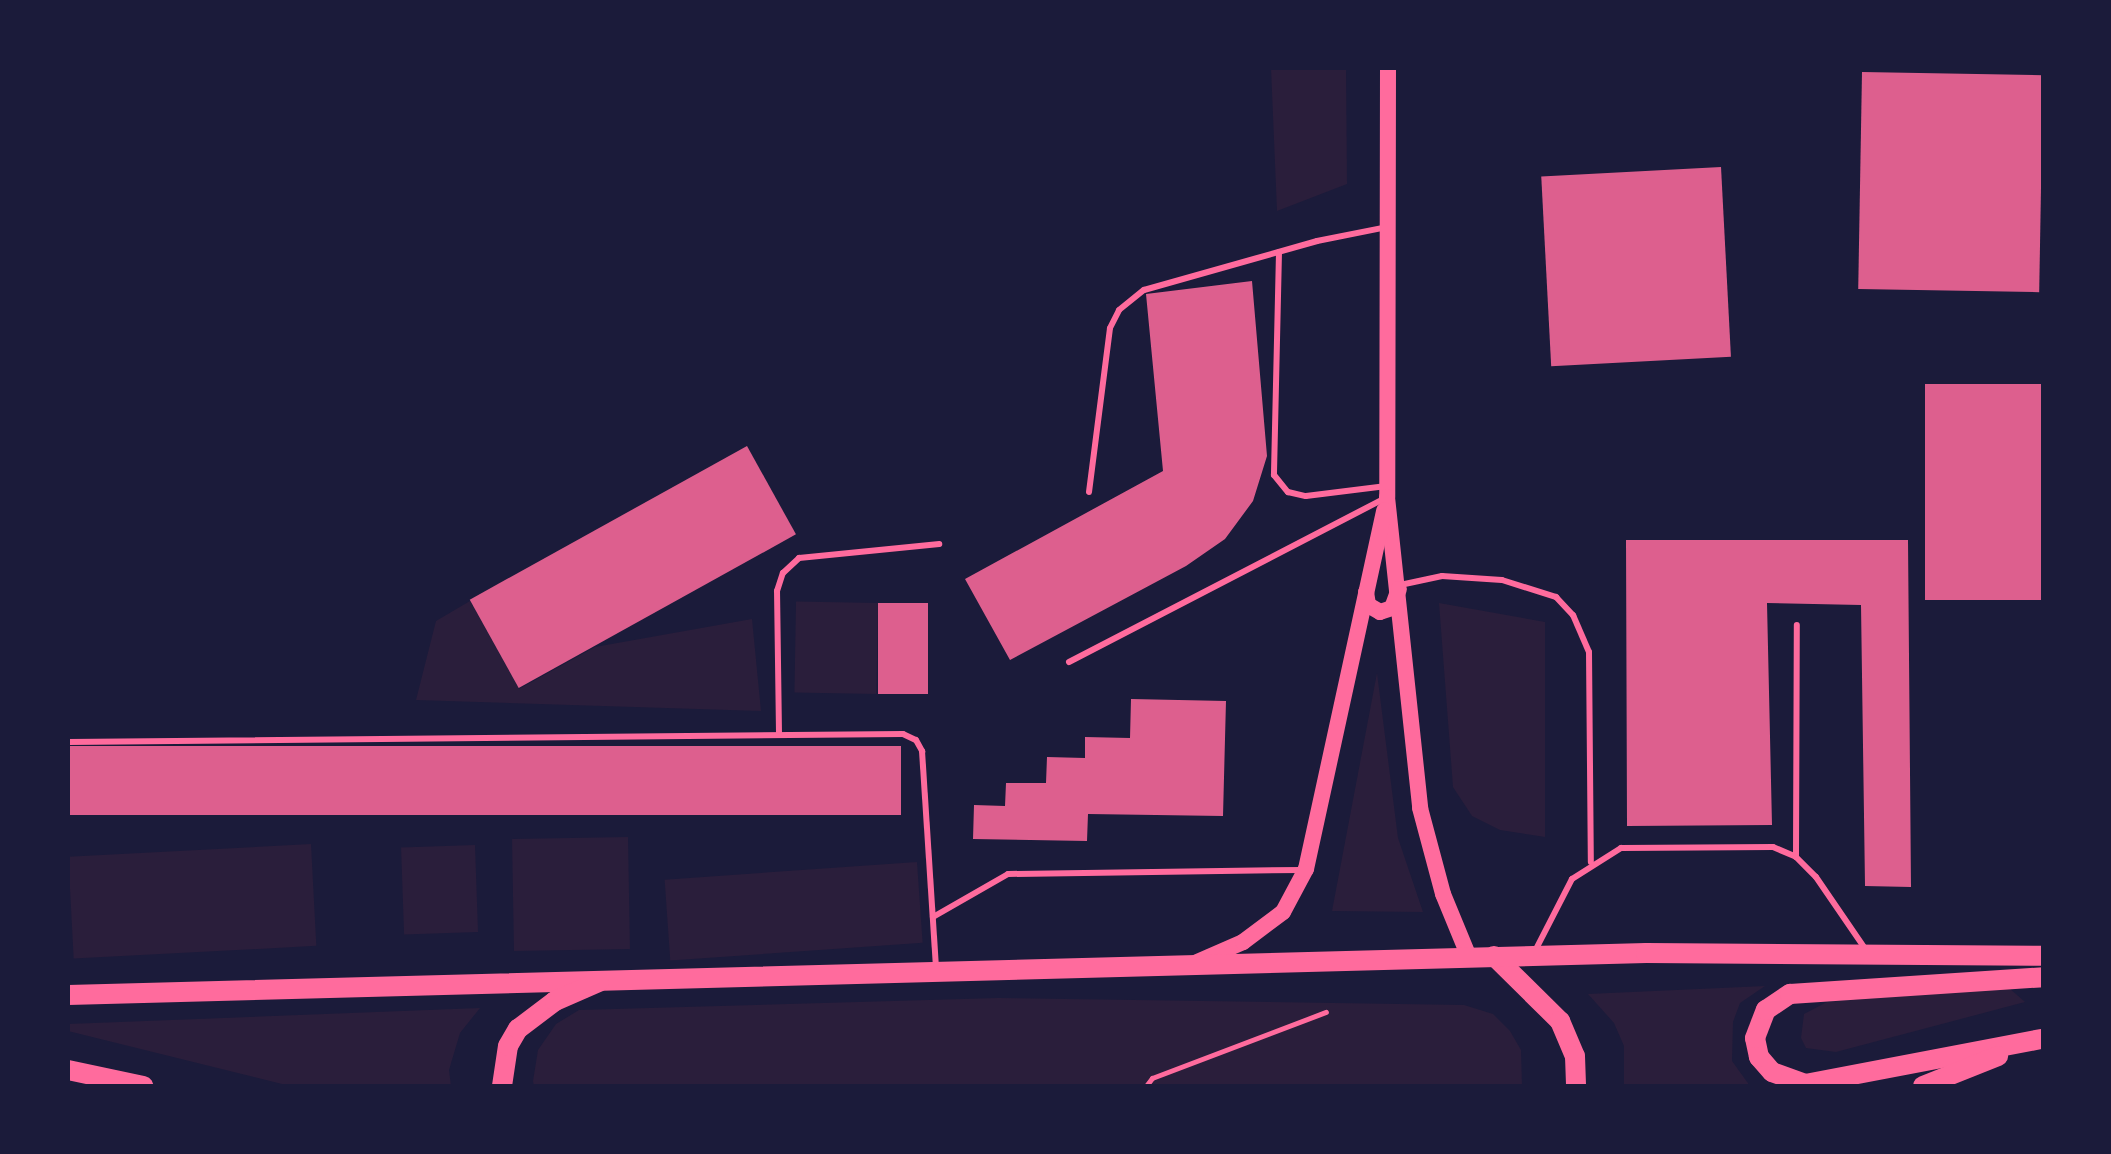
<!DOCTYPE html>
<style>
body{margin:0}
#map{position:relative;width:2111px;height:1154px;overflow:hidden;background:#1b1b3a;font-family:"Varela Round",sans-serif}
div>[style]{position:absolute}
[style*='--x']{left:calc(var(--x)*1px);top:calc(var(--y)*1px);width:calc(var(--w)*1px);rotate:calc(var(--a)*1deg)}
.green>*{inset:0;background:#2a1e3b;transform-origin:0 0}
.building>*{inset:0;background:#dd5f8e;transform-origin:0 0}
.path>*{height:5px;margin:-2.5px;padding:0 2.5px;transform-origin:2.5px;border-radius:2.5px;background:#ff6b9d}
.service>*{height:6px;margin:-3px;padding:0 3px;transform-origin:3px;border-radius:3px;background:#ff6b9d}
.secondary>*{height:16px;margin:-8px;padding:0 8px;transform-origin:8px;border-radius:8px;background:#ff6b9d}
.primary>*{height:20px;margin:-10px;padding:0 10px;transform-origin:10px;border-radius:10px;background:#ff6b9d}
span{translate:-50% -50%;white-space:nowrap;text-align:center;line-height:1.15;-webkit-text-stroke:8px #1b1b3a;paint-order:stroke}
.frame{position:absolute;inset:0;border:70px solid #1b1b3a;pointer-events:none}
</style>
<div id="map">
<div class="green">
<i style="clip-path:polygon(1271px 68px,1346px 68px,1347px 184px,1277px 211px)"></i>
<i style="clip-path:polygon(470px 601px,519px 689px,595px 647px,752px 619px,761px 711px,416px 700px,436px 621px)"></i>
<i style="left:878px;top:603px;width:91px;height:82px;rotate:91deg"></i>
<i style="clip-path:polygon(1439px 603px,1545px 622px,1545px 837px,1500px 830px,1472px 816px,1453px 787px)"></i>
<i style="clip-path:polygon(1377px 673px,1398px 838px,1423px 912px,1332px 911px)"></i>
<i style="left:628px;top:837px;width:112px;height:116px;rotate:89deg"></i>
<i style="left:311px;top:844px;width:102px;height:243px;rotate:87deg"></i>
<i style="left:475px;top:845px;width:87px;height:74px;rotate:88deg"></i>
<i style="left:917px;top:862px;width:81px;height:253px;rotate:86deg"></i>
<i style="clip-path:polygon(1765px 986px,1740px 1003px,1733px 1022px,1732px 1061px,1750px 1086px,1624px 1086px,1624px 1046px,1614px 1023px,1588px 994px)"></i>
<i style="clip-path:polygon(2009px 988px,2025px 1002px,1836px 1052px,1806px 1048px,1801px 1038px,1804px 1014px,1827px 1002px)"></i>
<i style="clip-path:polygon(998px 998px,1464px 1005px,1493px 1014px,1510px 1031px,1521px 1050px,1522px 1086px,534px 1086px,533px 1081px,538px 1050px,556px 1024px,579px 1010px)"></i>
<i style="clip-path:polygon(480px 1008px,460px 1033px,449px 1070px,451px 1086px,290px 1086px,68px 1031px,68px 1024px)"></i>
</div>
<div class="building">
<i style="left:1862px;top:72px;width:181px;height:217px;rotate:1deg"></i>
<i style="left:1721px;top:167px;width:190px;height:180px;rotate:87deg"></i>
<i style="clip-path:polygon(1252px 281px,1267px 456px,1253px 501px,1225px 539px,1186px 566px,1010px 660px,965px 579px,1163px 471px,1146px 294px)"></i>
<i style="left:1925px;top:384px;width:118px;height:216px"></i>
<i style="left:747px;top:446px;width:101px;height:317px;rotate:61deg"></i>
<i style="clip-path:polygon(1626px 540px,1908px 540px,1911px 887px,1865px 886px,1861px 605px,1767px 603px,1772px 825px,1627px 826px)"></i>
<i style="left:878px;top:603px;width:50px;height:91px"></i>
<i style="clip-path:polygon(1131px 699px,1226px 701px,1223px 816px,1088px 814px,1087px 841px,973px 839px,974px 805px,1005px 806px,1006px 783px,1046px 783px,1047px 757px,1085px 758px,1085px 737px,1130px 738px)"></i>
<i style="left:901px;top:746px;width:69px;height:833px;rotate:90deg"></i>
</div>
<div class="path">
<i style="--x:1146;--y:1086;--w:10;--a:-53"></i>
<i style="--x:1152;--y:1078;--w:186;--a:-20.8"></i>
</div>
<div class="service">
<i style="--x:1279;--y:252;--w:223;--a:91.3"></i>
<i style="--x:1274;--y:475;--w:22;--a:51"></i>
<i style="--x:1288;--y:492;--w:18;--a:13"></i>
<i style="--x:1306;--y:496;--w:81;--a:-7.1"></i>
<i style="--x:1089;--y:492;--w:165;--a:-82.7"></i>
<i style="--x:1110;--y:328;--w:20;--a:-63"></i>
<i style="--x:1119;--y:310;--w:32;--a:-39"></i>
<i style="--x:1144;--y:290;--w:180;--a:-15.8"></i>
<i style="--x:1317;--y:241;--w:71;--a:-11.3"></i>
<i style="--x:1400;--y:585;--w:43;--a:-12.1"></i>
<i style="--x:1442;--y:576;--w:60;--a:3.8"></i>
<i style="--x:1502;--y:580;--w:57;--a:17.5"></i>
<i style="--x:1556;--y:597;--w:25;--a:47"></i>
<i style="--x:1573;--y:615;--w:40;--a:66.6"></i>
<i style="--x:1589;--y:652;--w:210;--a:89.5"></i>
<i style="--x:1069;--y:662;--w:355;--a:-27.4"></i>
<i style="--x:779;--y:733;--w:142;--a:-90.8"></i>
<i style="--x:777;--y:591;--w:19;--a:-72"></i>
<i style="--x:783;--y:573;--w:22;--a:-43"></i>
<i style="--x:799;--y:558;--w:141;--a:-5.7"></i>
<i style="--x:68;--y:742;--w:835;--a:-0.55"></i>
<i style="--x:903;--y:734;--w:14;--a:25"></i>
<i style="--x:916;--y:740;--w:13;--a:61"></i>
<i style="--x:922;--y:751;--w:218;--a:86.3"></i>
<i style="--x:1796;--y:857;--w:232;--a:-89.8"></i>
<i style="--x:933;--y:917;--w:86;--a:-29.8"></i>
<i style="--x:1008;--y:874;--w:294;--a:-0.8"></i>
<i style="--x:1535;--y:951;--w:81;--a:-62.8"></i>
<i style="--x:1572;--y:879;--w:58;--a:-32.3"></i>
<i style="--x:1621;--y:848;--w:152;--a:-0.4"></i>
<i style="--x:1773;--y:847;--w:25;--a:23"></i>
<i style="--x:1796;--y:857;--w:28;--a:45"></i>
<i style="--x:1816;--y:877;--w:88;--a:55.6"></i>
</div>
<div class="secondary">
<i style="--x:1388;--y:68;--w:429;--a:90.1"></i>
<i style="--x:1387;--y:497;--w:313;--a:83.9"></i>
<i style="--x:1420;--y:808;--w:89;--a:75"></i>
<i style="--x:1443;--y:894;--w:68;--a:67.6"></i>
<i style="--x:1366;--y:592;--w:13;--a:81"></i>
<i style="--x:1368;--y:605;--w:14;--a:30"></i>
<i style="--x:1380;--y:612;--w:13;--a:-18"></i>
<i style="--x:1392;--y:608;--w:20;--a:-70"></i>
<i style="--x:1197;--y:962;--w:50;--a:-23.5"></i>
<i style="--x:1243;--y:942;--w:50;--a:-36.9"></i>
<i style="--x:1283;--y:912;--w:49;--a:-61.9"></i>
<i style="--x:1306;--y:869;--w:367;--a:-77.7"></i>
</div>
<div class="primary">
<i style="--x:1494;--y:956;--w:93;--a:44.6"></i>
<i style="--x:1560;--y:1021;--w:38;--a:67"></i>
<i style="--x:1575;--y:1056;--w:30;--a:88"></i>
<i style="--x:68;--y:995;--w:1579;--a:-1.52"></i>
<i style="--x:1646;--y:953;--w:397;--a:0.4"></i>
<i style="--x:2041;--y:1039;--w:240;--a:169.2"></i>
<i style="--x:1805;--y:1084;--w:35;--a:-160"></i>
<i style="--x:1772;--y:1072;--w:20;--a:-131"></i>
<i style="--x:1759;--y:1057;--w:19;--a:-102"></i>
<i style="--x:1755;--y:1038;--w:30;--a:-69"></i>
<i style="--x:1766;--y:1010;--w:29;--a:-34"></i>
<i style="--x:1790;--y:994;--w:254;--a:-3.8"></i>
<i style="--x:68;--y:1070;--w:77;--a:12"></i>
<i style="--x:502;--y:1086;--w:40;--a:-81.5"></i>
<i style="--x:508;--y:1046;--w:20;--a:-60"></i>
<i style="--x:518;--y:1029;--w:46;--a:-37.1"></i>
<i style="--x:555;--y:1001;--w:48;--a:-23.4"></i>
<i style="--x:1923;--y:1086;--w:81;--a:-21.8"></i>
</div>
<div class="frame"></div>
</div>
